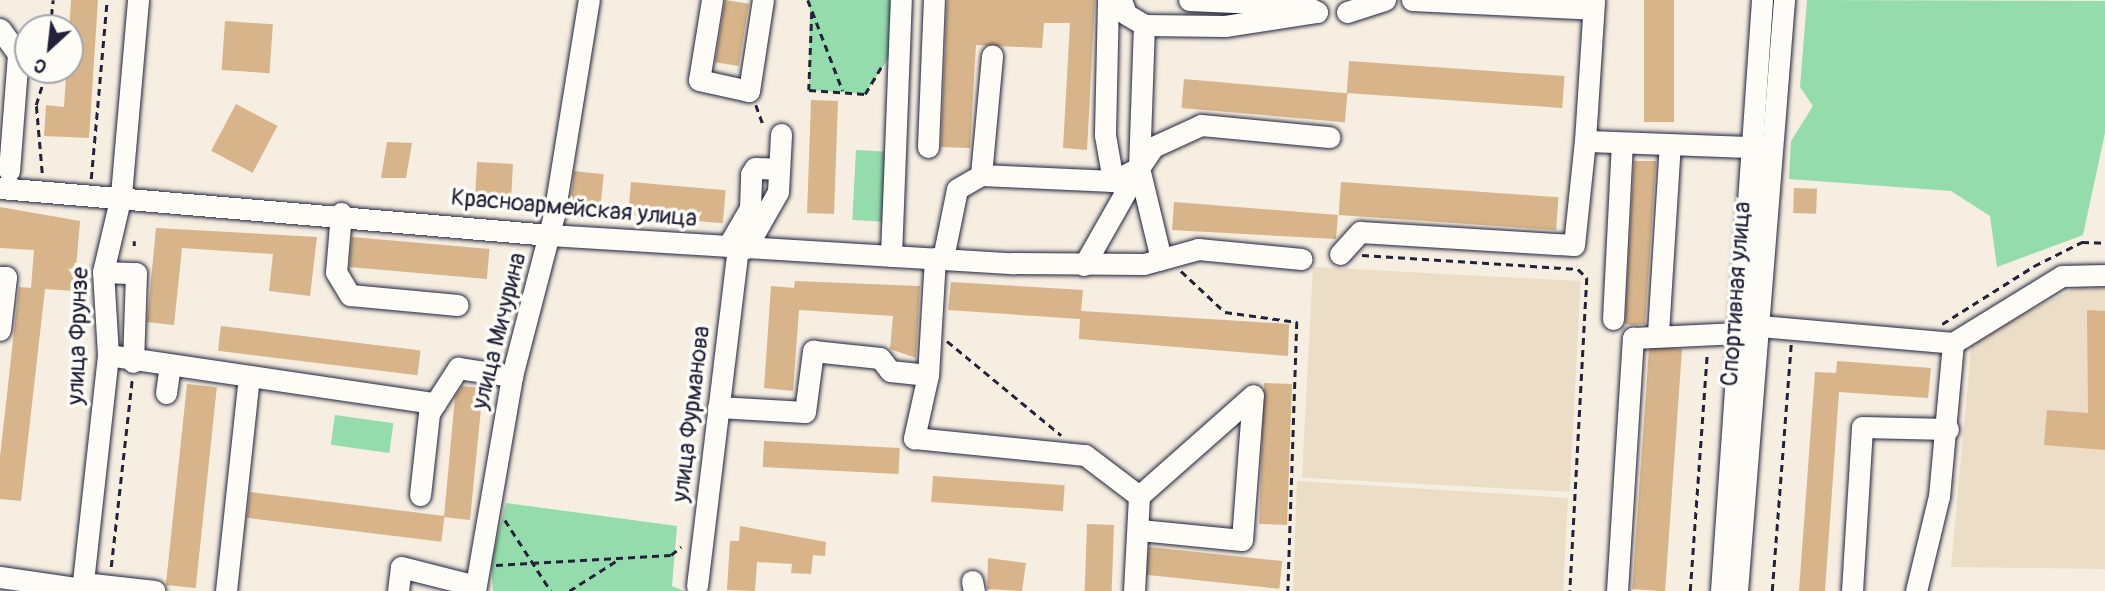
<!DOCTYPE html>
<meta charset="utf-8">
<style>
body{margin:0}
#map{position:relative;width:2105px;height:591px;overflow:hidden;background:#f5eee1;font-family:Pangolin,sans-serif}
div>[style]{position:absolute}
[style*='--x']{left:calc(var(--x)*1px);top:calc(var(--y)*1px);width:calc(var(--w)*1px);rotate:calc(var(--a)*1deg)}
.built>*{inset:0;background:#ecddc7;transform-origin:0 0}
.green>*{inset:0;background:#94dcab;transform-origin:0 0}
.building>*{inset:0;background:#d7b489;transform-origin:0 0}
.path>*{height:2.5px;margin-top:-1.25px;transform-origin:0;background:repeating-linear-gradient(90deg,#22223b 0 7px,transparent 0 12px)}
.roads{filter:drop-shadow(0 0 2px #22223b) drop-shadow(0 0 2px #22223b)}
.minor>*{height:21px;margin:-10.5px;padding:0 10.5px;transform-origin:10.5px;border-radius:10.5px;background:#fdfcf7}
span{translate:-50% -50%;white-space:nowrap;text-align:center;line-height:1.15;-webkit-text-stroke:7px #fdfcf7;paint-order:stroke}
.street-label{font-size:24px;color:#22223b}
.north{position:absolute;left:14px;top:14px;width:70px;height:70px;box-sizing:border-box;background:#fdfcf7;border:2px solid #a5a5ac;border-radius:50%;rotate:207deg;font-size:19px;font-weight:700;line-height:28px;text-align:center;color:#22223b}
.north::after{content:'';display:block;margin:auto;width:24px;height:32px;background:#22223b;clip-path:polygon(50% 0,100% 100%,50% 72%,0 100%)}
</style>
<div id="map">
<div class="built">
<i style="left:1313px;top:267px;width:268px;height:211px;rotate:3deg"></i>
<i style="clip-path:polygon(2080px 286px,2105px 286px,2105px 569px,1951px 567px,1972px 339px)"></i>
<i style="clip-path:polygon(1297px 481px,1568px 498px,1563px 591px,1293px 591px)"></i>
</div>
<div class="green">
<i style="clip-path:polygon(810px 0,892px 0,895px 48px,865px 94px,809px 90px)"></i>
<i style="clip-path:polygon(1807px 0,2105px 1px,2105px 133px,2083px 235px,1997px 267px,1990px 216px,1951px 191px,1789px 179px,1791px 141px,1813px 106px,1800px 87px)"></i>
<i style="left:856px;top:150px;width:33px;height:70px;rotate:3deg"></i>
<i style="left:335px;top:415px;width:59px;height:30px;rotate:8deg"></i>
<i style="clip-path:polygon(506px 503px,677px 526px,672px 586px,684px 591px,493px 591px,491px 563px)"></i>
</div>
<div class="building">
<i style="clip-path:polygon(71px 0,98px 0,89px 138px,44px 136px,46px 105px,64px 107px)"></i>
<i style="left:725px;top:0;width:24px;height:63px;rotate:9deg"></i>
<i style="clip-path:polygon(947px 0,1095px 0,1087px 150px,1063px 148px,1070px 23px,1044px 23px,1042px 48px,976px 45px,970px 148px,941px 147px)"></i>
<i style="left:1644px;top:0;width:30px;height:122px"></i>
<i style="left:225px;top:21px;width:48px;height:49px;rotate:4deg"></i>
<i style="left:1349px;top:61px;width:216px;height:32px;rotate:4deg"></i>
<i style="left:1184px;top:79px;width:164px;height:29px;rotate:5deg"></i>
<i style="left:838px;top:101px;width:113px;height:27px;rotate:92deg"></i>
<i style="left:236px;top:104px;width:47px;height:53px;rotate:28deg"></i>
<i style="clip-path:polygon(387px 142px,412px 143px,406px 178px,381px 178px)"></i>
<i style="clip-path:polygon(1634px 161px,1656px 161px,1645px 324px,1631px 325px,1625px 324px)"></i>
<i style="left:477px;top:162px;width:36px;height:33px;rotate:3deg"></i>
<i style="left:574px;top:171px;width:30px;height:33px;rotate:6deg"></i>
<i style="left:631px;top:182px;width:95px;height:33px;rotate:5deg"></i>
<i style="left:1341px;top:182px;width:218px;height:33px;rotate:4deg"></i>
<i style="left:1794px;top:188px;width:23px;height:25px;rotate:2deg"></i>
<i style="clip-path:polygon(1174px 202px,1338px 215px,1336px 239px,1172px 230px)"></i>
<i style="clip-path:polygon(0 207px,80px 221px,74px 291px,45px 289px,21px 501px,0 499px,0 457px,19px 287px,31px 288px,34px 250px,0 248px)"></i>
<i style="clip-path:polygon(156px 228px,317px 237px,310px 296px,269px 291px,273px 254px,182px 248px,174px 325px,147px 322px)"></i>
<i style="left:352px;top:237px;width:138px;height:30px;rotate:5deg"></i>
<i style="clip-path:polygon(795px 281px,920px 286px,916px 358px,890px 349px,893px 316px,799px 310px,793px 391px,764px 388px,771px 286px,794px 288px)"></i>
<i style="clip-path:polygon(951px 282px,1083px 290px,1081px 311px,1289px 324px,1288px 356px,1079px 339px,1080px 319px,948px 310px)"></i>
<i style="clip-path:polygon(2087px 310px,2105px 311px,2105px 450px,2044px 445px,2047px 410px,2088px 413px)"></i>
<i style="left:221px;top:326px;width:201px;height:25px;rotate:7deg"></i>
<i style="left:1682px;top:349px;width:243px;height:33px;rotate:94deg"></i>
<i style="clip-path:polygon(1837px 361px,1931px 368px,1928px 398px,1839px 392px,1825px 591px,1799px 591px,1815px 372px,1836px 373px)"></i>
<i style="left:1264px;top:383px;width:28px;height:141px;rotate:2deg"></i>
<i style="left:187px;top:384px;width:30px;height:202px;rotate:6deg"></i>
<i style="clip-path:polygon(462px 386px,483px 388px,470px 520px,444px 517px,455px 397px)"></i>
<i style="left:764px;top:441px;width:136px;height:26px;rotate:3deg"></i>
<i style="left:933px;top:476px;width:132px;height:26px;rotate:4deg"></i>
<i style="left:250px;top:492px;width:196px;height:26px;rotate:7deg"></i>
<i style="left:1087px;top:524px;width:27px;height:67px;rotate:2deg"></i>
<i style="clip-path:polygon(740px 526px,826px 542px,825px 556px,813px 555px,811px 574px,791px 573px,792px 564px,757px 562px,755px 591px,727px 590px,730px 541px,739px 541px)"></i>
<i style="left:1149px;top:547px;width:134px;height:28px;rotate:6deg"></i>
<i style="clip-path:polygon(988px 558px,1026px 563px,1022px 591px,987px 589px)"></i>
</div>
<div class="path">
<i style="--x:808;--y:0;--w:97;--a:69"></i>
<i style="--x:812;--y:12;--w:78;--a:92.2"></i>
<i style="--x:809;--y:90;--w:56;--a:4.1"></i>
<i style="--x:865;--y:94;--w:31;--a:-59"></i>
<i style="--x:50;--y:28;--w:28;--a:-84"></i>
<i style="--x:756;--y:105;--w:23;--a:70"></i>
<i style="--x:42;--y:173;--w:68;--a:-95"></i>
<i style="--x:36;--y:105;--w:37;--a:-73"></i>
<i style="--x:91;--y:179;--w:180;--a:-84.9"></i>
<i style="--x:134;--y:246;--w:5;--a:-90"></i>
<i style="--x:1362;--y:255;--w:216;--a:3.7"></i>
<i style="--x:1578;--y:269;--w:13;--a:45"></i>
<i style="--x:1587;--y:278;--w:313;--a:93.1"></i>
<i style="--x:1181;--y:271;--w:60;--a:43"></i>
<i style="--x:1225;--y:312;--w:73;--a:7.9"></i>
<i style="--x:1297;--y:322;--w:269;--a:91.9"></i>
<i style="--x:1942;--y:324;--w:109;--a:-32.2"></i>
<i style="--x:2034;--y:266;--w:54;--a:-26.6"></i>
<i style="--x:2082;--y:242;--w:23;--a:2"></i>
<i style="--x:947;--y:341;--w:148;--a:39.5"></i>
<i style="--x:505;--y:520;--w:85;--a:57.1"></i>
<i style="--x:496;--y:565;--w:175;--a:-3.3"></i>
<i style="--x:671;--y:555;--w:13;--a:-39"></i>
<i style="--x:111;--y:567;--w:189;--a:-83.6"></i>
<i style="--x:569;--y:591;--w:59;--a:-32.6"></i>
<i style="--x:1690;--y:591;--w:239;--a:-85.9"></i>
<i style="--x:1772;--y:591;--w:247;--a:-85.6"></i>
</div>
<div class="roads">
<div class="minor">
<i style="--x:712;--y:0;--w:81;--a:99.2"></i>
<i style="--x:699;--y:80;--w:51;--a:12.4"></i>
<i style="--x:749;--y:91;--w:92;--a:-81.3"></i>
<i style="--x:1108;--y:0;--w:135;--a:91.3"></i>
<i style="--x:1105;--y:135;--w:47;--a:80.1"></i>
<i style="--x:1121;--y:0;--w:15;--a:70"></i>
<i style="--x:1126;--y:14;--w:21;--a:31"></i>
<i style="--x:1144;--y:25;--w:81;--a:0.7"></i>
<i style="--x:1225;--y:26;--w:93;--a:-8.7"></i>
<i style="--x:1317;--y:12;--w:15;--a:-152"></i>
<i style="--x:1304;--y:5;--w:115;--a:-177.5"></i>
<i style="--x:1412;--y:0;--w:181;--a:2.8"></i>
<i style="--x:1347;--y:12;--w:40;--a:-18"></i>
<i style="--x:0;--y:29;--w:31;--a:54"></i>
<i style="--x:18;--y:54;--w:117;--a:94.4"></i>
<i style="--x:1585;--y:141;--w:141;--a:-86.3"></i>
<i style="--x:928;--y:147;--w:147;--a:-87.7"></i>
<i style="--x:1139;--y:168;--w:25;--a:-56"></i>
<i style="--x:1153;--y:147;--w:53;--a:-24.6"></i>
<i style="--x:1201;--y:125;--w:129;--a:5.4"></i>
<i style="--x:981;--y:175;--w:120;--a:-84.7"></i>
<i style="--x:0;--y:188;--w:551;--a:4.89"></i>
<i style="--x:549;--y:235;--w:465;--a:3.5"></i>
<i style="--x:1013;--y:263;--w:131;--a:0.4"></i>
<i style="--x:1144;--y:264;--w:56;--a:-15.5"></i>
<i style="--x:1198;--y:249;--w:104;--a:5.5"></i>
<i style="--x:341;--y:213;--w:59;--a:94.8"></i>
<i style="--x:336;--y:272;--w:27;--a:59"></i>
<i style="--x:350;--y:295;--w:108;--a:5.3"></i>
<i style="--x:728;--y:246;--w:44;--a:-59.9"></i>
<i style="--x:750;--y:208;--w:34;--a:-88"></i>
<i style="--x:751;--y:174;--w:7;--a:-56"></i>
<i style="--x:755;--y:168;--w:24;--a:2"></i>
<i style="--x:746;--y:248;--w:64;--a:-60.3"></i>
<i style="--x:778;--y:192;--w:58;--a:-87"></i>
<i style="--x:1340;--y:254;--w:30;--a:-48"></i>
<i style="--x:1360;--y:232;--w:214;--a:3.5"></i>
<i style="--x:1574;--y:245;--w:105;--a:-84"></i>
<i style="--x:1585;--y:141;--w:166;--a:2.1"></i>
<i style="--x:891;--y:256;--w:256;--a:-87.8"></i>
<i style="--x:935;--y:258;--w:117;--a:93.4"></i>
<i style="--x:928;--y:375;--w:65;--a:102.5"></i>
<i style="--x:914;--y:438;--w:172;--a:5.7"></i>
<i style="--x:1085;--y:455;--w:68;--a:37.2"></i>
<i style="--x:1139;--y:496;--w:95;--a:93"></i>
<i style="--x:943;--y:258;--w:70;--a:-78.5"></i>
<i style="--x:957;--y:189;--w:28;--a:-30"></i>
<i style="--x:981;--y:175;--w:132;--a:2.6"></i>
<i style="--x:1113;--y:181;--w:29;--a:-27"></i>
<i style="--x:1139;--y:168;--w:143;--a:-88"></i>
<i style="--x:1084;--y:265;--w:112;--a:-60.4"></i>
<i style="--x:1139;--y:168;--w:94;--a:76.4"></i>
<i style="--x:103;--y:272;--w:33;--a:2"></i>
<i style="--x:136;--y:273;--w:89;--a:91.9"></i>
<i style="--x:0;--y:277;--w:6;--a:0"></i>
<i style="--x:6;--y:277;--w:53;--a:96.5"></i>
<i style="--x:1613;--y:319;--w:176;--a:-87.1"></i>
<i style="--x:1760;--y:326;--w:194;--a:5"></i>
<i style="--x:1953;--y:343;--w:154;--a:95.2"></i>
<i style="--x:1939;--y:496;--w:98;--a:103.6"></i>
<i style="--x:1658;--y:333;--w:189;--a:-86.4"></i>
<i style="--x:1953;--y:343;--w:128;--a:-31.6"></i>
<i style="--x:2062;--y:276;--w:43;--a:-1.3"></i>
<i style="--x:108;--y:355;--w:331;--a:8.4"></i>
<i style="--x:166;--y:393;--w:28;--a:-82"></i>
<i style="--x:718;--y:407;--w:87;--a:3.3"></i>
<i style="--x:805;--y:412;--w:62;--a:-82.5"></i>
<i style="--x:813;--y:351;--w:67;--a:6"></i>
<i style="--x:880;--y:358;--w:16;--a:52"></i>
<i style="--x:890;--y:371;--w:38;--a:6"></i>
<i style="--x:420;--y:495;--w:82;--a:-83.7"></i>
<i style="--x:429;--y:413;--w:54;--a:-57.2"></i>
<i style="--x:458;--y:368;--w:55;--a:8.4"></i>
<i style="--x:1139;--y:496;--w:152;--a:-41.5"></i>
<i style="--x:1140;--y:530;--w:102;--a:5.6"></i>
<i style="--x:1242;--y:540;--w:145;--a:-85.7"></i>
<i style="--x:0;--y:577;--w:83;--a:8.3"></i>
<i style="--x:972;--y:581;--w:10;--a:79"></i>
<i style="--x:83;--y:583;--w:72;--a:6.3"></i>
<i style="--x:697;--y:586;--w:341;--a:-83.1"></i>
<i style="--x:82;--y:591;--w:237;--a:-83.7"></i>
<i style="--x:108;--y:355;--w:83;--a:-93.4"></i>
<i style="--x:103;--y:272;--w:79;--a:-76.8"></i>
<i style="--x:121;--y:195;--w:196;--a:-85"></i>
<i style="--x:226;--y:591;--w:216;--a:-83.9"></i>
<i style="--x:398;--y:591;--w:24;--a:-83"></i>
<i style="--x:401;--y:567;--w:77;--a:14.2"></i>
<i style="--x:475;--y:591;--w:218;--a:-80.2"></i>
<i style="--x:512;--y:376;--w:166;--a:-75.4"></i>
<i style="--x:554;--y:215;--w:218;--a:-80.8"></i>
<i style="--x:1617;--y:591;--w:254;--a:-86.4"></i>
<i style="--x:1633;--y:338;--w:106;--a:-2.7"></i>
<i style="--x:1721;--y:591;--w:592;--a:-86.03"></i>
<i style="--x:1737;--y:591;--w:593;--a:-85.45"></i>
<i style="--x:1852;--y:591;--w:164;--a:-86.5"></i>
<i style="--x:1862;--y:427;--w:86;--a:1.3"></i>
</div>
</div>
<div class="street-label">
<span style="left:574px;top:208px;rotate:5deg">Красноармейская улица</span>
<span style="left:1736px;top:294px;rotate:-86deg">Спортивная улица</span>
<span style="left:499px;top:331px;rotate:-76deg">улица Мичурина</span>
<span style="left:78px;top:336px;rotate:-88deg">улица Фрунзе</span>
<span style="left:691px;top:414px;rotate:-83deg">улица Фурманова</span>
</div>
<div class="north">С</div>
</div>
